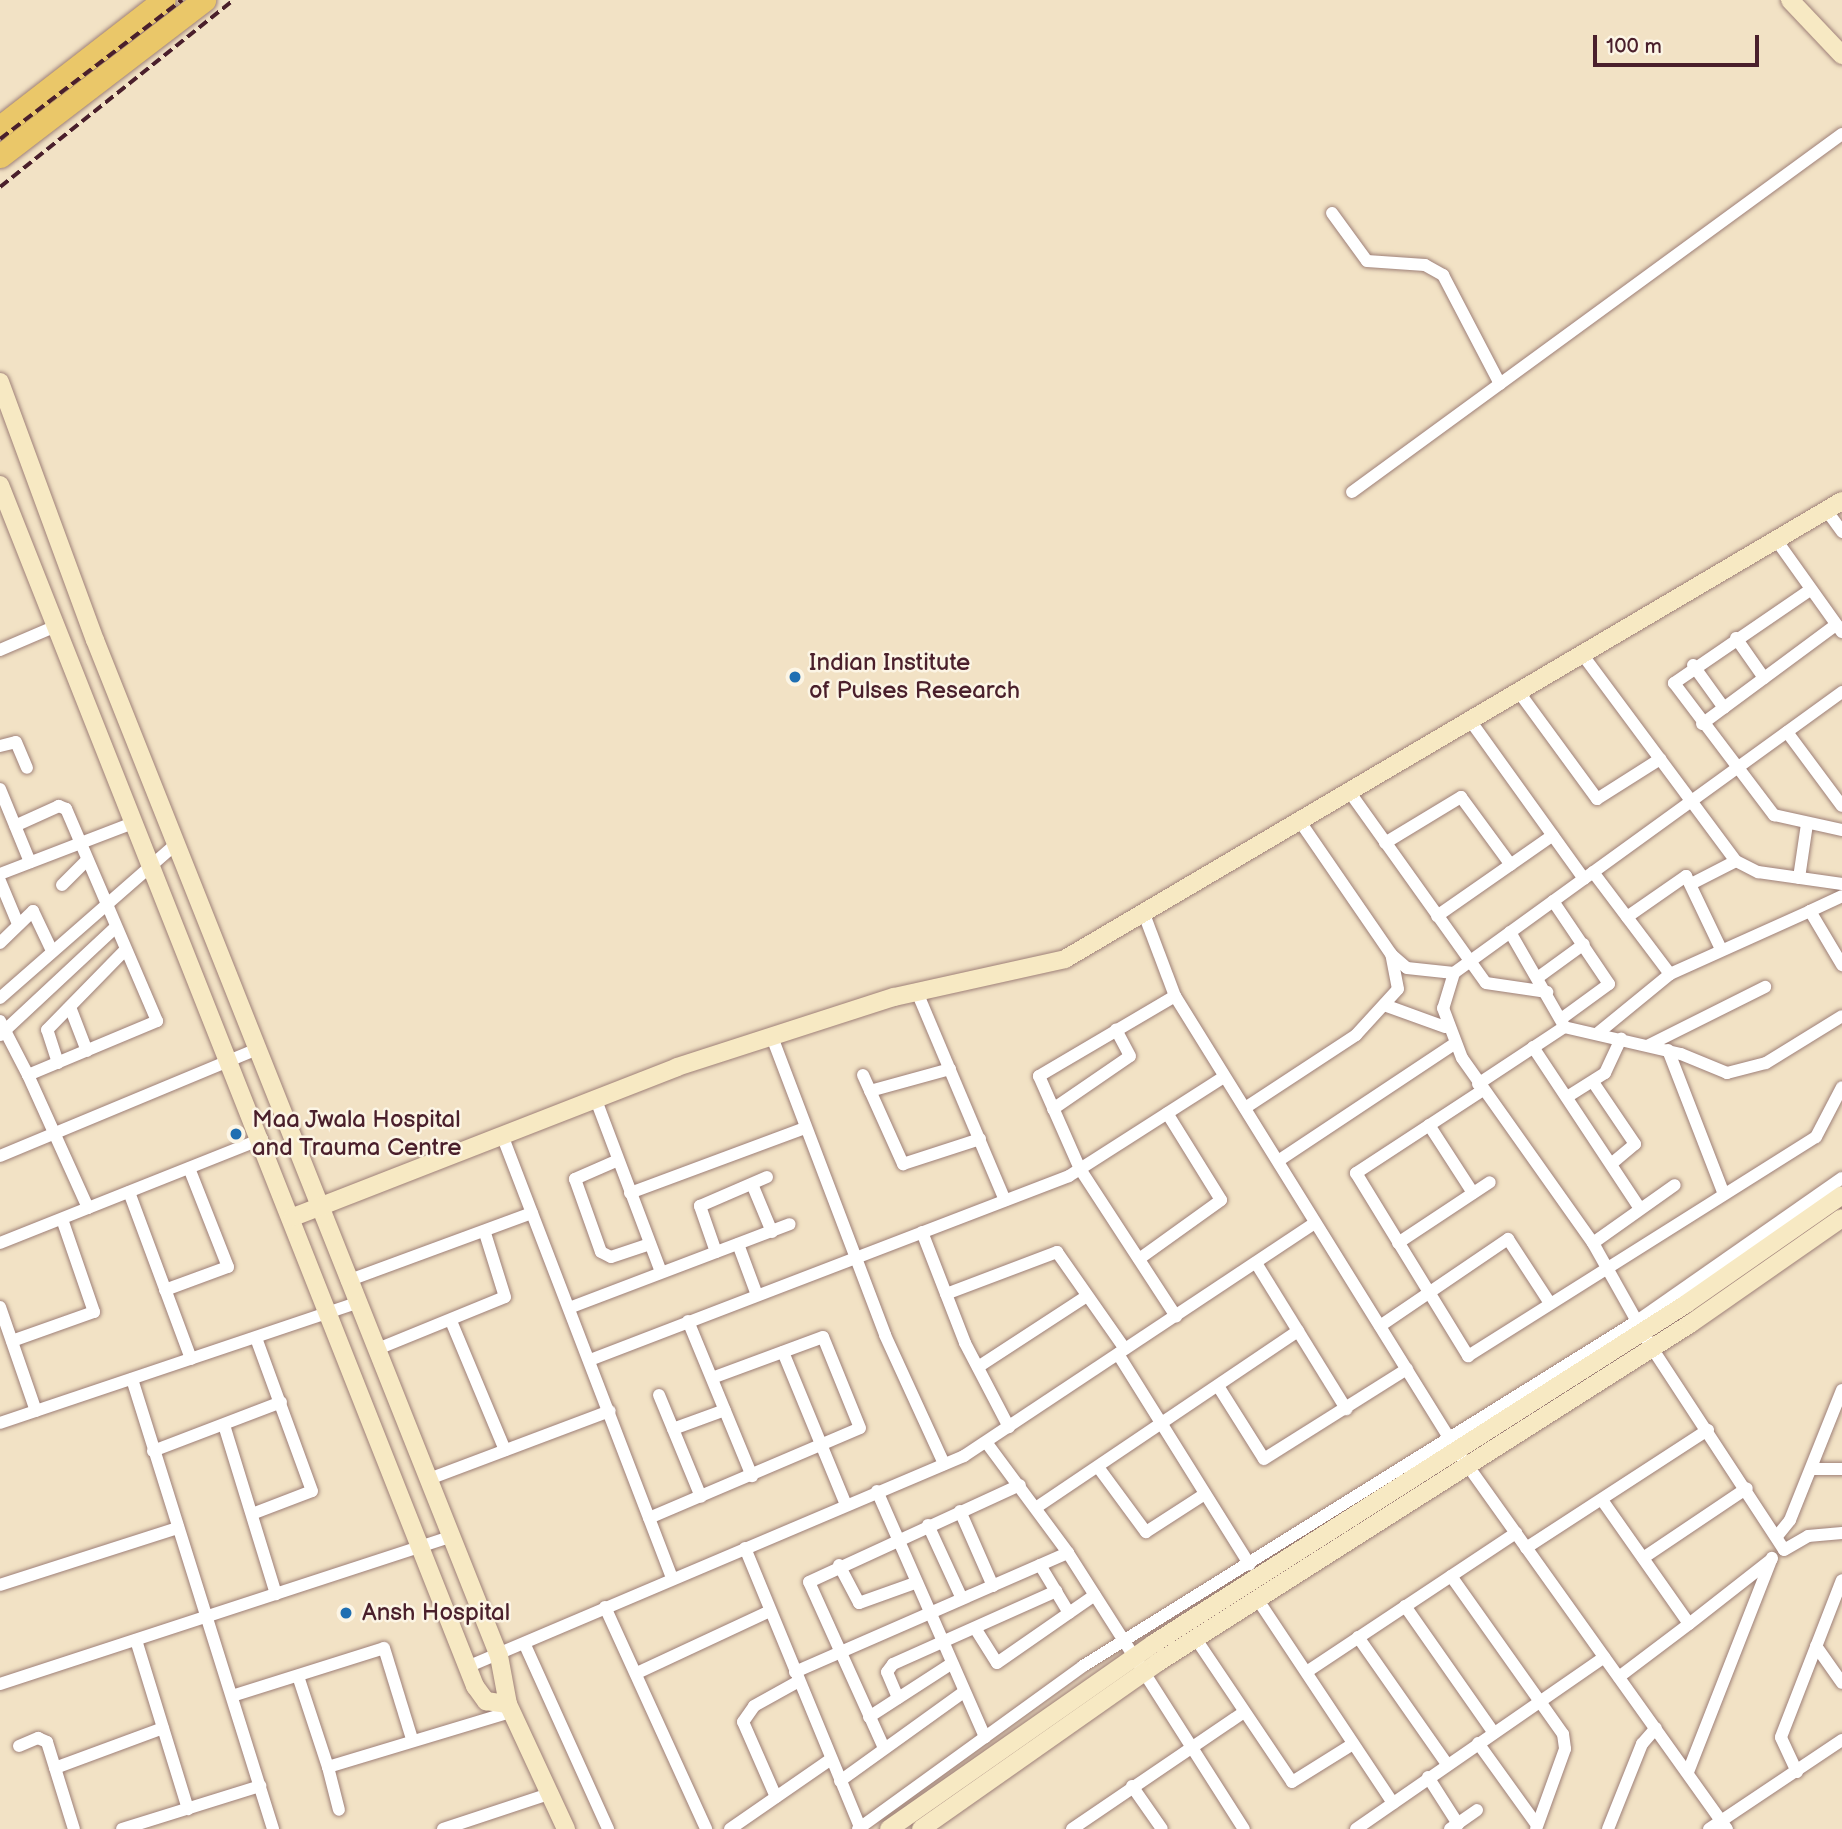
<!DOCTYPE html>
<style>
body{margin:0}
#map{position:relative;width:1842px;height:1829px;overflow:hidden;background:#f2e2c5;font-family:"Balsamiq Sans",sans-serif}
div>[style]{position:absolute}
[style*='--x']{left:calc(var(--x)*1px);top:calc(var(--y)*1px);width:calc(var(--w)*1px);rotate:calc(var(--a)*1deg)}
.roads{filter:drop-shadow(0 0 2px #9e8078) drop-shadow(0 0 2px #9e8078)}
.street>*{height:12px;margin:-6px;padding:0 6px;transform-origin:6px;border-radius:6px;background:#fff}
.secondary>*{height:18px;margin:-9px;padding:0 9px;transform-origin:9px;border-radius:9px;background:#f7e9c3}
.highway>*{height:23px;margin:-11.5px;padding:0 11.5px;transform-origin:11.5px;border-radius:11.5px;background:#eac769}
.rail>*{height:3.5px;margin-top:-1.75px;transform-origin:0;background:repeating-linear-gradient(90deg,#4a1f2b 0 10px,transparent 0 15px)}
.dots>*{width:19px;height:19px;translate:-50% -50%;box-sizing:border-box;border:4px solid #fcf5e5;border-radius:50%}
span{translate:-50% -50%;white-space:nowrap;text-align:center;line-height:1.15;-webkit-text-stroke:5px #fcf5e5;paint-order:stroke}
.poi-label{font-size:24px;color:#4a1f2b}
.left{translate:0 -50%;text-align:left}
.scale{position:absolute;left:1593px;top:35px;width:166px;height:32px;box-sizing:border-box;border:4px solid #4a1f2b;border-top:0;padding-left:9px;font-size:21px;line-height:24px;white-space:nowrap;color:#4a1f2b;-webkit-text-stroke:5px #fcf5e5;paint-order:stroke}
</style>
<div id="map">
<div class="roads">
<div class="street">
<i style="--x:1332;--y:213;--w:59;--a:53.9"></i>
<i style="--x:1367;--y:261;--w:58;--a:3.9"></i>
<i style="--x:1425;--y:265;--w:21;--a:29"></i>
<i style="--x:1443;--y:275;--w:123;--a:62.4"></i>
<i style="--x:1352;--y:492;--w:607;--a:-36.15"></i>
<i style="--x:1827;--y:511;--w:26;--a:54"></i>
<i style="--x:1777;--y:541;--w:112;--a:54.5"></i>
<i style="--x:1810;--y:590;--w:165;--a:145.6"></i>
<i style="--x:1674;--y:683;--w:166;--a:52.9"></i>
<i style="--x:1774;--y:815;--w:70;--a:12.4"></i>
<i style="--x:1736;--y:638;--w:49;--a:55"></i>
<i style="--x:0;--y:650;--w:61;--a:-23.2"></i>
<i style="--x:1585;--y:658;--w:253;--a:53.4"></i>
<i style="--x:1736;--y:861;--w:25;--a:27"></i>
<i style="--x:1758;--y:872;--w:85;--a:8.1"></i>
<i style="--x:1693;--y:665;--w:53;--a:54.2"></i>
<i style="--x:1842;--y:692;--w:479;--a:144.1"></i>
<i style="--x:1454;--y:973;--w:37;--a:107"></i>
<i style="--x:1443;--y:1008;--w:53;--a:69.2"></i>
<i style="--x:1462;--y:1058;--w:227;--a:54.7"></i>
<i style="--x:1593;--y:1243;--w:120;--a:60.7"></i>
<i style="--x:1652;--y:1348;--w:241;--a:56.8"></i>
<i style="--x:1784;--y:1550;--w:28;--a:-30"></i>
<i style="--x:1808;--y:1536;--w:34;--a:-5"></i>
<i style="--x:1521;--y:695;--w:129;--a:53.8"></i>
<i style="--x:1597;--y:799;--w:75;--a:-32.4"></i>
<i style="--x:1472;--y:723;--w:192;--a:54.3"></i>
<i style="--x:1702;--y:724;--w:167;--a:-36.5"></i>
<i style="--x:1787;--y:732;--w:92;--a:53.4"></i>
<i style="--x:0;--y:746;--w:16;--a:-14"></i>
<i style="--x:16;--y:742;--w:28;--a:67"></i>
<i style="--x:0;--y:789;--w:79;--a:67.7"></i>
<i style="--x:1351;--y:794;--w:232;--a:54.5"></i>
<i style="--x:1486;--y:983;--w:62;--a:8.4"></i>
<i style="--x:1385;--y:843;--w:89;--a:-31.2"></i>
<i style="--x:1461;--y:797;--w:84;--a:53.7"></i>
<i style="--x:1593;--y:872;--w:128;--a:53"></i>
<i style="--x:1670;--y:974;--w:154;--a:-24.2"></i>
<i style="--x:1810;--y:911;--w:63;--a:59.3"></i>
<i style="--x:0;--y:874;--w:142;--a:-21"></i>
<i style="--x:1799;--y:878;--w:55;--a:-81.6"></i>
<i style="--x:0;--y:881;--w:47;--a:67.3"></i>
<i style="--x:1693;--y:883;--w:48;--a:-27.1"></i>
<i style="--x:62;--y:885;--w:35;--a:-45"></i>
<i style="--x:1553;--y:901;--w:100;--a:56"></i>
<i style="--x:1609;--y:984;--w:59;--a:143.9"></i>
<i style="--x:1810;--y:911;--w:35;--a:-25"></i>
<i style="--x:1144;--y:914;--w:88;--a:69.3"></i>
<i style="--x:1175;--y:996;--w:537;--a:58.18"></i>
<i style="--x:1458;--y:1452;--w:463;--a:54.5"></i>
<i style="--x:1437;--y:916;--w:141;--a:-34.9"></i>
<i style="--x:1627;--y:917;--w:72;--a:-34.8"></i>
<i style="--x:1686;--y:876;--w:81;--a:64.4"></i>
<i style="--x:1510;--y:932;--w:108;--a:60.1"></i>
<i style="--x:0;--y:943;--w:46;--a:-44.1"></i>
<i style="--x:33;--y:911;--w:44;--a:64.6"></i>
<i style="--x:1393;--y:956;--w:18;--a:41"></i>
<i style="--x:1407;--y:968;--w:47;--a:6.1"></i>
<i style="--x:1540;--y:976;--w:54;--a:-36"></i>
<i style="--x:917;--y:992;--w:226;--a:67.1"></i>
<i style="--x:1175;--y:996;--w:158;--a:149.5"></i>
<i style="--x:1039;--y:1076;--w:102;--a:66.2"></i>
<i style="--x:1080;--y:1169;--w:176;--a:56.9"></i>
<i style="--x:0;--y:998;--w:235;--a:-41.2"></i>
<i style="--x:1387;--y:1006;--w:62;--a:19.9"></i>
<i style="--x:70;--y:1007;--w:47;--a:68.9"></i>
<i style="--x:0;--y:1021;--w:61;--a:62.6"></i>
<i style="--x:28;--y:1075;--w:140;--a:-22.7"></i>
<i style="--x:157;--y:1021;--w:231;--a:-113.2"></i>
<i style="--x:66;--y:809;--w:8;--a:-157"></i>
<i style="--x:59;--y:806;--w:48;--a:155.6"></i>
<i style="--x:1598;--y:1033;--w:93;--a:-39.3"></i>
<i style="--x:0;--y:1035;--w:158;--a:-43"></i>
<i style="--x:772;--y:1037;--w:319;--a:69.2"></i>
<i style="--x:885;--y:1335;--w:142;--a:65.4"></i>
<i style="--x:1649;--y:1045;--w:130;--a:-26.6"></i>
<i style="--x:1533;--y:1047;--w:192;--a:56.5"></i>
<i style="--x:1668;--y:1050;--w:152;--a:68.8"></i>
<i style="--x:58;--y:1063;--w:35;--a:-108"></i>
<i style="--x:47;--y:1030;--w:112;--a:-45.7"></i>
<i style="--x:28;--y:1075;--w:146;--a:65.7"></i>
<i style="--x:863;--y:1075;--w:98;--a:65.8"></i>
<i style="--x:903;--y:1164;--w:81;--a:-18"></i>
<i style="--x:1593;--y:1082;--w:75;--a:55.9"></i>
<i style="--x:1635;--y:1144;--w:31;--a:140"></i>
<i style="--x:1478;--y:1084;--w:103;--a:-33.5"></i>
<i style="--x:1564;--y:1027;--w:120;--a:13"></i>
<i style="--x:1681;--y:1054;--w:50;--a:22.4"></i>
<i style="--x:1727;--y:1073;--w:40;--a:-14.4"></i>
<i style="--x:1766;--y:1063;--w:89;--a:-31.7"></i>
<i style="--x:1483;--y:1090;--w:152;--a:146.8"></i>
<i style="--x:1356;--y:1173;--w:215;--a:58.5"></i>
<i style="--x:1468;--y:1356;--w:411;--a:-32.2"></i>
<i style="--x:1816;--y:1137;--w:56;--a:-62.5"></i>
<i style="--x:870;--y:1091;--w:83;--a:-15.4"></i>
<i style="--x:1567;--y:1097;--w:45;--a:-32.3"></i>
<i style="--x:1605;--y:1073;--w:38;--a:-65"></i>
<i style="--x:596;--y:1100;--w:184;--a:69.3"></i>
<i style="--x:1245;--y:1108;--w:133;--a:-33.3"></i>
<i style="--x:1356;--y:1035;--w:62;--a:-47.6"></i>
<i style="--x:1398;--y:989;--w:36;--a:-101"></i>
<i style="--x:1391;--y:954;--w:159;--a:-124.5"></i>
<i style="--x:1053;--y:1109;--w:93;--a:-34.5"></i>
<i style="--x:1130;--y:1056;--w:30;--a:-118"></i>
<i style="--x:1429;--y:1125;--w:81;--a:57.1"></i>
<i style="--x:502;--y:1135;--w:472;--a:69"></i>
<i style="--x:0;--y:1156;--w:278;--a:-22.6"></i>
<i style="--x:616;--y:1161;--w:45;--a:156.3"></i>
<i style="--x:575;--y:1179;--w:77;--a:70.4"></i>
<i style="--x:601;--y:1252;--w:11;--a:27"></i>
<i style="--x:611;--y:1257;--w:41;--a:-18.4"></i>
<i style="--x:1278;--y:1161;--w:211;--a:-33.6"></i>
<i style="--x:752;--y:1184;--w:52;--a:67.4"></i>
<i style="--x:129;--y:1192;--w:178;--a:69.6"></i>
<i style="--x:630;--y:1193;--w:187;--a:-20.4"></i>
<i style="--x:922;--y:1232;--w:119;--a:68.8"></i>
<i style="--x:965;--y:1343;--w:95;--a:62.4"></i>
<i style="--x:0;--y:1243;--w:282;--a:-21.7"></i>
<i style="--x:1398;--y:1243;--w:110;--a:-33.5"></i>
<i style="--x:1593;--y:1243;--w:100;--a:-35.3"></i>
<i style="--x:738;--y:1244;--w:54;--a:69.6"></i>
<i style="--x:716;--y:1252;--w:49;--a:-109.2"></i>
<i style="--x:700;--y:1206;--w:73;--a:-23.4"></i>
<i style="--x:1139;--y:1259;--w:101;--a:-35.7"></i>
<i style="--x:1221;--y:1200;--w:102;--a:-121.8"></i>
<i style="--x:1256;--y:1263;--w:172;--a:58.3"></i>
<i style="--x:347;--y:1281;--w:197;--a:-20.2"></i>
<i style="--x:165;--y:1290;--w:67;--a:-20.1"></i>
<i style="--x:228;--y:1267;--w:106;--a:-111.5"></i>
<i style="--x:946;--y:1294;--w:119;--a:-20.7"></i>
<i style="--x:1057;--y:1252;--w:118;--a:55"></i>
<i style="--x:0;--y:1307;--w:110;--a:70.9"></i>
<i style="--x:569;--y:1308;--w:236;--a:-20.8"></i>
<i style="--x:451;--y:1321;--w:140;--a:67.3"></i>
<i style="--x:688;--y:1321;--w:168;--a:67.6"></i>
<i style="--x:1380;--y:1326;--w:155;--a:-34.2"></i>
<i style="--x:1508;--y:1239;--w:75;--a:56.9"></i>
<i style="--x:12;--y:1341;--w:87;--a:-19.5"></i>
<i style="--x:94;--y:1312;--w:98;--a:-109"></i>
<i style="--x:375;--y:1350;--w:140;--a:-22.2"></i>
<i style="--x:505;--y:1297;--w:67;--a:-107.4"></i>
<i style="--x:783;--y:1352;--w:165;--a:67.6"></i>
<i style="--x:1118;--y:1354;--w:248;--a:58"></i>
<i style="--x:590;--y:1360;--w:513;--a:-21.01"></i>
<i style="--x:1069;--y:1176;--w:184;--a:-32.6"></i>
<i style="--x:978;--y:1367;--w:130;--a:-33.1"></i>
<i style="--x:132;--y:1379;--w:472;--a:72.6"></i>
<i style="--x:1218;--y:1386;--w:86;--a:57.8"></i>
<i style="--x:1264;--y:1459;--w:169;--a:-32.2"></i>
<i style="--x:659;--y:1395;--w:110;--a:67.6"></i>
<i style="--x:0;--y:1423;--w:376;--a:-18.6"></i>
<i style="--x:224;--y:1425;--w:177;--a:72.9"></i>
<i style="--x:673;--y:1429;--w:55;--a:-20.1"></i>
<i style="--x:986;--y:1442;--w:138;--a:53.5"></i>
<i style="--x:1068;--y:1553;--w:327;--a:57.5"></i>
<i style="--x:153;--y:1451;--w:137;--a:-20.9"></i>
<i style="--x:1098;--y:1467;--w:81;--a:53.6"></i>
<i style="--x:1146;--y:1532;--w:70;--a:-32.8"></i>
<i style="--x:1811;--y:1469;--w:31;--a:0"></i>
<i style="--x:429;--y:1479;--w:193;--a:-20.6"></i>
<i style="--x:877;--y:1491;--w:269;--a:66.3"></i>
<i style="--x:1602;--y:1500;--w:151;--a:54.9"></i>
<i style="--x:1689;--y:1624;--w:88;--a:142.9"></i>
<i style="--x:1037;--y:1507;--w:315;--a:-34"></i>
<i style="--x:960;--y:1511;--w:82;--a:66.3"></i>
<i style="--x:252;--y:1514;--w:64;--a:-21"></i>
<i style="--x:312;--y:1491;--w:163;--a:-110.1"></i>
<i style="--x:649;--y:1518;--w:229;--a:-23.1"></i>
<i style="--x:860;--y:1428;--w:98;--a:-112.1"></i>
<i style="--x:823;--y:1337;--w:118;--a:159.7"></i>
<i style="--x:928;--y:1525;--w:81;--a:65.3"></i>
<i style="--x:1778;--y:1535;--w:19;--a:-51"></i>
<i style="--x:1790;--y:1520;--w:140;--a:-68.2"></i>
<i style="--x:745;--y:1548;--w:302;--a:67.6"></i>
<i style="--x:1526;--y:1548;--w:217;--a:-33"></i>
<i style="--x:1643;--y:1558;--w:125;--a:-33.9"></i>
<i style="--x:839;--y:1565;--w:43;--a:62.2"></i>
<i style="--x:859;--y:1603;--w:59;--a:-19.7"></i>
<i style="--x:1040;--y:1565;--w:56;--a:58.9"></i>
<i style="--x:1451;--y:1576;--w:194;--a:54.7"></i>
<i style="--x:1563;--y:1734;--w:15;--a:82"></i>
<i style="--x:1565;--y:1749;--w:85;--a:109.9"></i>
<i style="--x:0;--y:1585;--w:187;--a:-17.8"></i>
<i style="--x:1258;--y:1600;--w:244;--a:56.4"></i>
<i style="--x:1405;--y:1606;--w:155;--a:55"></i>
<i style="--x:605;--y:1607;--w:244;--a:65.5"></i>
<i style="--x:1689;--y:1624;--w:105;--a:-38.1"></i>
<i style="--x:975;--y:1628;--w:41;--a:57.8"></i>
<i style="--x:997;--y:1663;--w:119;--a:-34.8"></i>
<i style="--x:1358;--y:1637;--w:155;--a:55"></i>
<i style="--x:1196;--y:1639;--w:172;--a:56.1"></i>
<i style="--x:1292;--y:1782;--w:72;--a:-31.9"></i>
<i style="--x:136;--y:1640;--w:177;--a:72.9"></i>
<i style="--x:525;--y:1645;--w:202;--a:65.7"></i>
<i style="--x:1816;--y:1646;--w:45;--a:54.9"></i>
<i style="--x:467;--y:1667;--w:540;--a:-23"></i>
<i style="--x:964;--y:1456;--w:421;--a:-33.6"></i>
<i style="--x:1308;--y:1671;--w:250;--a:-33.6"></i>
<i style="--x:795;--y:1672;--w:298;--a:-23.6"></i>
<i style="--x:637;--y:1673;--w:147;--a:-25"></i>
<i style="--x:298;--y:1676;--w:96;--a:71.8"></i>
<i style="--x:328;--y:1767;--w:194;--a:-16.8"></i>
<i style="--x:0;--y:1684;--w:476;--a:-18.1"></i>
<i style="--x:232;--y:1696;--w:159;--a:-17.5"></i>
<i style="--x:384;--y:1648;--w:95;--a:72.9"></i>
<i style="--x:898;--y:1698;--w:28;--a:-113"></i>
<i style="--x:887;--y:1672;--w:10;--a:-53"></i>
<i style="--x:893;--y:1664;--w:179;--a:-24.1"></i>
<i style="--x:869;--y:1717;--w:98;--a:-32.9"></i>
<i style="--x:1478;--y:1743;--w:101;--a:54.3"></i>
<i style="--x:19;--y:1746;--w:21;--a:-23"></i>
<i style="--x:38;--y:1738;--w:10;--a:24"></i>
<i style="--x:47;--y:1742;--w:91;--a:72.8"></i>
<i style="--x:884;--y:1748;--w:182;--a:-114.3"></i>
<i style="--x:809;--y:1582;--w:232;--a:-24.7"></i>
<i style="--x:328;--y:1767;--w:44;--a:75.7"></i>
<i style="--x:55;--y:1768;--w:115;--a:-20.3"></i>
<i style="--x:1688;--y:1772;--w:230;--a:-68.6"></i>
<i style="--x:1797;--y:1772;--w:38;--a:-115"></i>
<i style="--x:1781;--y:1737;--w:168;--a:-68.8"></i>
<i style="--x:1428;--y:1777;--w:56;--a:57.4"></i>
<i style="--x:840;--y:1781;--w:153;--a:-35.7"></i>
<i style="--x:1132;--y:1786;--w:52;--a:55.1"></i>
<i style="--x:776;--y:1797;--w:82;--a:-113.7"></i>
<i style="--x:743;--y:1722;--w:19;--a:-55"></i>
<i style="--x:754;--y:1706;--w:51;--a:-29.1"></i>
<i style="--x:122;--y:1829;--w:145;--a:-17.3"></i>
<i style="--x:443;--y:1829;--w:115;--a:-18.3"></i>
<i style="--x:730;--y:1829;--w:123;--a:-34.7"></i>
<i style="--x:858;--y:1829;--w:278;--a:-35.9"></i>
<i style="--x:1083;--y:1666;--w:653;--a:-31.91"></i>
<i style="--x:1637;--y:1321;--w:250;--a:-34.9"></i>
<i style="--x:1072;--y:1829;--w:207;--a:-34.2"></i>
<i style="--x:1356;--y:1829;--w:302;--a:-34.7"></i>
<i style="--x:1450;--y:1829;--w:33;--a:-35"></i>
<i style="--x:1608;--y:1829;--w:92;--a:-68.2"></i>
<i style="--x:1642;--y:1744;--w:21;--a:-49"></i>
<i style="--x:1709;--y:1829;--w:160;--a:-33.8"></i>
</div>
<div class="secondary">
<i style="--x:1790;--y:0;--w:76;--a:46.6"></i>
<i style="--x:0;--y:382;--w:275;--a:69.8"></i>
<i style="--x:95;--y:640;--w:1093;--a:68.32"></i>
<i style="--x:499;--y:1656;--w:49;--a:79.4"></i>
<i style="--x:508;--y:1704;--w:138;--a:65.1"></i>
<i style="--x:0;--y:485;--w:1292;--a:68.42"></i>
<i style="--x:475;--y:1686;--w:19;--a:54"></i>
<i style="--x:486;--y:1701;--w:22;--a:8"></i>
<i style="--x:293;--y:1217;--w:412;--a:-21.3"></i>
<i style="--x:677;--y:1067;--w:228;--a:-17.9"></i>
<i style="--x:894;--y:997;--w:175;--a:-12.5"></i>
<i style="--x:1065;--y:959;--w:902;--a:-30.52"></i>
<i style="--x:889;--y:1829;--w:322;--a:-35"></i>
<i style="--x:1153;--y:1644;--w:632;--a:-32.53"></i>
<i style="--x:1686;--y:1304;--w:190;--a:-34.9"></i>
<i style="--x:921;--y:1829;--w:289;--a:-35.1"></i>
<i style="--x:1157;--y:1663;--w:632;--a:-32.46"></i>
<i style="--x:1690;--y:1324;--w:185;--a:-34.9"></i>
</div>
<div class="highway">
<i style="--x:0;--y:127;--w:207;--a:-37.8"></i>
<i style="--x:0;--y:156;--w:257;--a:-37.4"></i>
</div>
</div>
<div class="rail">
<i style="--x:0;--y:139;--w:229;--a:-37.4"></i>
<i style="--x:0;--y:187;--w:299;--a:-38.7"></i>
</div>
<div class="dots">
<i style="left:795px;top:677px;background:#1f6fb2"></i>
<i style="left:236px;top:1134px;background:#1f6fb2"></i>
<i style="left:346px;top:1613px;background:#1f6fb2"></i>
</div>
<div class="poi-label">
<span class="left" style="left:809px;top:677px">Indian Institute<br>of Pulses Research</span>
<span class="left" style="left:252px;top:1134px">Maa Jwala Hospital<br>and Trauma Centre</span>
<span class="left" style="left:362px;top:1613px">Ansh Hospital</span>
</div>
<div class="scale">100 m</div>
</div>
